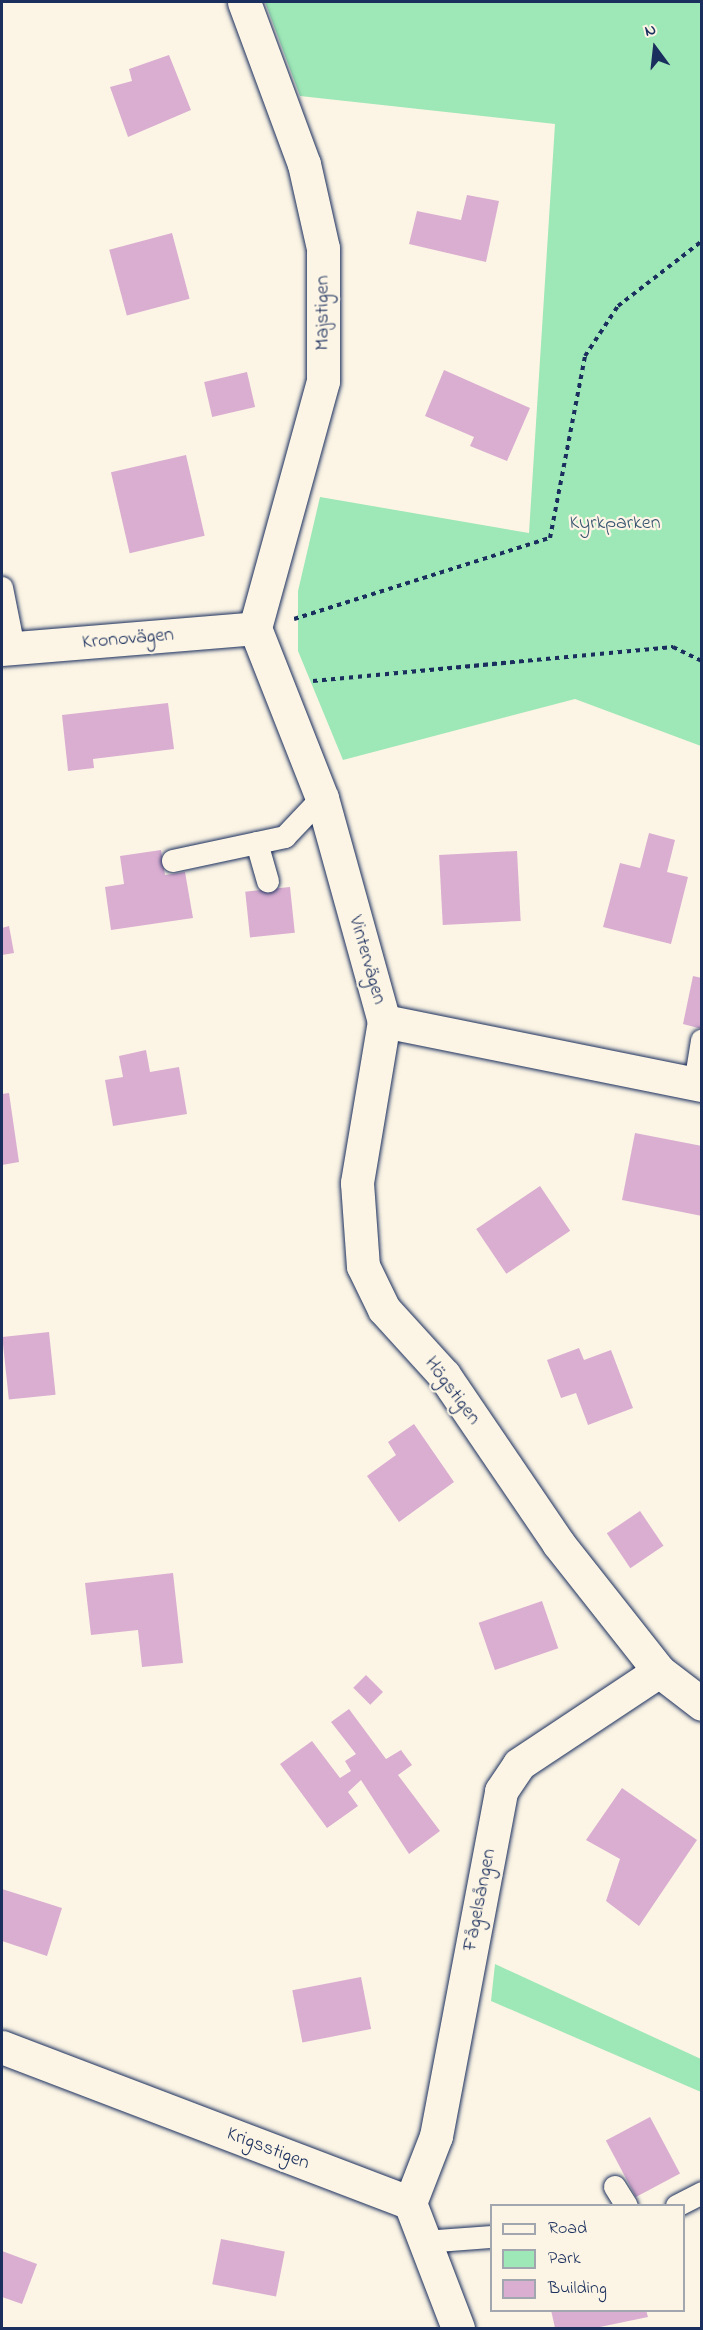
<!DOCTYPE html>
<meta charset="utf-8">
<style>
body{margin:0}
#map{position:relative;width:703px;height:2330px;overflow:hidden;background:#fcf5e5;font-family:"Indie Flower",sans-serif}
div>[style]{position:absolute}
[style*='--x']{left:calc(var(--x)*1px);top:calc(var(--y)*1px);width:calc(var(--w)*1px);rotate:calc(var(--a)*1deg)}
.green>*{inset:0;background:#9ee7b6}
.building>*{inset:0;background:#daaed1;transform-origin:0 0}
.path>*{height:4px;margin-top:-2px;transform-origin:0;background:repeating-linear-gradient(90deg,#1b2f5e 0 4.5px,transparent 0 9px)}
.roads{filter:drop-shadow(0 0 2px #1b2f5e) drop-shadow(0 0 2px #1b2f5e)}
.lane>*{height:22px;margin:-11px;padding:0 11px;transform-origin:11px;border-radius:11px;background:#fcf5e5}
.street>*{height:33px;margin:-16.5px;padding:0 16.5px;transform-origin:16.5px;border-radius:16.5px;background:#fcf5e5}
span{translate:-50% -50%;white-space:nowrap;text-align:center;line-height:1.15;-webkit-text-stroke:4.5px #fcf5e5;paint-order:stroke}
.street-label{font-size:20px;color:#1b2f5e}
.park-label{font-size:20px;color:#355470}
.frame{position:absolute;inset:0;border:3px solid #1b2f5e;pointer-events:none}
.legend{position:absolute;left:490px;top:2204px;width:195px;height:108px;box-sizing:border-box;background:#fcf5e5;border:2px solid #a2a6af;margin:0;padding:8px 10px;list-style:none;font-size:18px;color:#1b2f5e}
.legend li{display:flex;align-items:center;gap:12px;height:30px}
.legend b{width:30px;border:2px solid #a2a6af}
.north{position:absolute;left:625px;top:18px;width:60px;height:60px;-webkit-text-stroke:4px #fcf5e5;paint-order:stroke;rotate:345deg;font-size:16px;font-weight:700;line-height:24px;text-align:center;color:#1b2f5e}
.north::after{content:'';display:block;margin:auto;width:21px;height:27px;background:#1b2f5e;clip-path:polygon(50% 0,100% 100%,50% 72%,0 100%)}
</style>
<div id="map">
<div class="green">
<i style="clip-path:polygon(265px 2px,701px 2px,701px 746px,575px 699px,343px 760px,298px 651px,298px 591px,320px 497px,529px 533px,555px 124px,300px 96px)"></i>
<i style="clip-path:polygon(495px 1964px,701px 2059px,701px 2092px,491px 2001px)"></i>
</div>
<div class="building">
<i style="clip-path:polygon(169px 55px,191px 110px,128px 137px,110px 87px,132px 81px,129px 69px)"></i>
<i style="clip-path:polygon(467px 195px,499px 201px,486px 262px,409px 244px,417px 211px,461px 220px)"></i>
<i style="left:172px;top:233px;width:68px;height:65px;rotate:75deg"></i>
<i style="clip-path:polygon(444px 370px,530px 408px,507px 461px,470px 446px,474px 437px,425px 416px)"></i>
<i style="left:247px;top:372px;width:36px;height:44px;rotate:77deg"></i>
<i style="left:186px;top:455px;width:83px;height:77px;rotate:77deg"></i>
<i style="clip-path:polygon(168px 703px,174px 749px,93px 759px,94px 768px,68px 771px,62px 715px)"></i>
<i style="clip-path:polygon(649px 833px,675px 840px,667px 872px,688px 877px,671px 944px,603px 927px,620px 863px,640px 868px)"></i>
<i style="clip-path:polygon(161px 850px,165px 875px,185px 872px,193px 918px,111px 930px,105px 887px,124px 884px,120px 856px)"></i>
<i style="left:517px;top:851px;width:70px;height:78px;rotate:87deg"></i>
<i style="left:290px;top:887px;width:46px;height:45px;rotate:84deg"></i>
<i style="clip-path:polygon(9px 926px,14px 953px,2px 955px,2px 928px)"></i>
<i style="clip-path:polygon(693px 976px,702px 978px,702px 1029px,683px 1024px)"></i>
<i style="clip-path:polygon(146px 1050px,150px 1072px,179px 1067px,187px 1114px,113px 1126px,105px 1080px,123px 1077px,119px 1056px)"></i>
<i style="clip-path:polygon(9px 1093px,19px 1162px,2px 1165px,2px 1094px)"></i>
<i style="clip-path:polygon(635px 1133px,702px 1146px,702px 1216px,622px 1200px)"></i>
<i style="left:540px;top:1186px;width:54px;height:77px;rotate:56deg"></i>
<i style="left:49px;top:1332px;width:63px;height:47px;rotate:84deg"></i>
<i style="clip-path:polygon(579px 1348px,584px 1360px,611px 1350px,633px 1408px,588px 1425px,576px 1393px,561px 1398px,547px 1360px)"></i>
<i style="clip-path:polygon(414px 1424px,454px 1482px,399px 1522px,367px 1476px,396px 1455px,388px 1442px)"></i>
<i style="left:640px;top:1511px;width:42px;height:40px;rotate:56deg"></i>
<i style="clip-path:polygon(173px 1573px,183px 1663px,142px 1667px,138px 1630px,91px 1635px,85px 1583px)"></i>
<i style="left:542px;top:1601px;width:50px;height:67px;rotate:71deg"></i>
<i style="left:366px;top:1675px;width:24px;height:18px;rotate:45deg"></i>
<i style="clip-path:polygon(349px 1709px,386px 1759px,401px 1750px,412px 1765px,398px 1775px,440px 1831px,409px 1854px,361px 1780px,348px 1792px,358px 1806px,327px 1828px,280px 1764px,312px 1741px,340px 1778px,351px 1771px,345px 1761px,356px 1754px,331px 1722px)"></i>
<i style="clip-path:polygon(622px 1788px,697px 1840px,639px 1926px,606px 1901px,620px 1859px,586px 1840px)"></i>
<i style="clip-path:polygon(2px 1889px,62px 1908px,47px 1956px,2px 1941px)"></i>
<i style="left:361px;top:1977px;width:53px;height:70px;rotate:79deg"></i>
<i style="left:650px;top:2117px;width:64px;height:50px;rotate:62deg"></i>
<i style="left:221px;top:2239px;width:65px;height:46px;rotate:11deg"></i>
<i style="clip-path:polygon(2px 2251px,37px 2264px,22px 2304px,2px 2297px)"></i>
<i style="clip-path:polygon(551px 2310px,646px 2310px,648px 2317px,595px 2328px,555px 2328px)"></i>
</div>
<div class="path">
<i style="--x:294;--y:619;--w:269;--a:-17.6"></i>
<i style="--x:550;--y:538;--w:185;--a:-79.1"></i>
<i style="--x:585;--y:356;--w:60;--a:-56.6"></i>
<i style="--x:618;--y:306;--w:106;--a:-37.7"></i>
<i style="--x:313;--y:681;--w:362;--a:-5.4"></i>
<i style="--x:673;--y:647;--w:32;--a:26"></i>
</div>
<div class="roads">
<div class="lane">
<i style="--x:2;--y:588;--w:61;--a:78.7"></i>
<i style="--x:257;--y:843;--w:40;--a:74"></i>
<i style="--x:173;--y:861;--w:115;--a:-12.1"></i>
<i style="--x:285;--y:837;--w:54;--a:-46.5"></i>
<i style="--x:695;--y:1084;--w:44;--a:-80.8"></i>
<i style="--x:615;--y:2187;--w:22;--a:58"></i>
<i style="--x:677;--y:2206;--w:28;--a:-27"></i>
<i style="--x:425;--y:2242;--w:67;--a:-4.3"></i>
</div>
<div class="street">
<i style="--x:244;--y:2;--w:173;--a:69.7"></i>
<i style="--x:304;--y:164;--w:86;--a:77.3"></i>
<i style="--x:323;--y:248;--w:133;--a:90"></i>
<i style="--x:323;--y:381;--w:256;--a:105.4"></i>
<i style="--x:255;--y:628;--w:183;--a:68.5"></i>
<i style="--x:322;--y:798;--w:231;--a:74.5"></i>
<i style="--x:384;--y:1021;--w:324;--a:11.4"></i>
<i style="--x:2;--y:649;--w:254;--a:-4.7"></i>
<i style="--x:384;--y:1021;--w:164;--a:99.5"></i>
<i style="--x:357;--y:1183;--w:83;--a:85.9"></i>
<i style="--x:363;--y:1266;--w:48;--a:64"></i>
<i style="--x:384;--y:1309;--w:89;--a:47.7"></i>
<i style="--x:444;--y:1375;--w:203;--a:55.8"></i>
<i style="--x:558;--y:1543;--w:163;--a:51.7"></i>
<i style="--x:659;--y:1671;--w:54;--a:37.5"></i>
<i style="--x:2;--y:2047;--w:437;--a:20.9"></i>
<i style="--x:410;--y:2203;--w:134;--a:69"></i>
<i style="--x:410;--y:2203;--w:72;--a:-68.8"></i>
<i style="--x:436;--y:2136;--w:351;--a:-79.3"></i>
<i style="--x:501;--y:1791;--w:32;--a:-56"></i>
<i style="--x:519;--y:1764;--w:168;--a:-33.6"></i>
</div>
</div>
<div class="street-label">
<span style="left:323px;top:313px;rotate:-90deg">Majstigen</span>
<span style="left:128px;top:639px;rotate:-5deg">Kronovägen</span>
<span style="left:367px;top:960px;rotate:74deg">Vintervägen</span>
<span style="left:452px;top:1391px;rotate:53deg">Högstigen</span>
<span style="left:480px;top:1900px;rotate:-79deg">Fågelsången</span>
<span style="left:268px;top:2149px;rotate:21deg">Krigsstigen</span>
</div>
<div class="park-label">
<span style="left:615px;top:523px">Kyrkparken</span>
</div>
<div class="frame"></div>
<ul class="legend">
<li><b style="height:8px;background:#fcf5e5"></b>Road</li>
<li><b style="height:16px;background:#9ee7b6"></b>Park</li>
<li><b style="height:16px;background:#daaed1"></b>Building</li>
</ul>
<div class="north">N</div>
</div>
